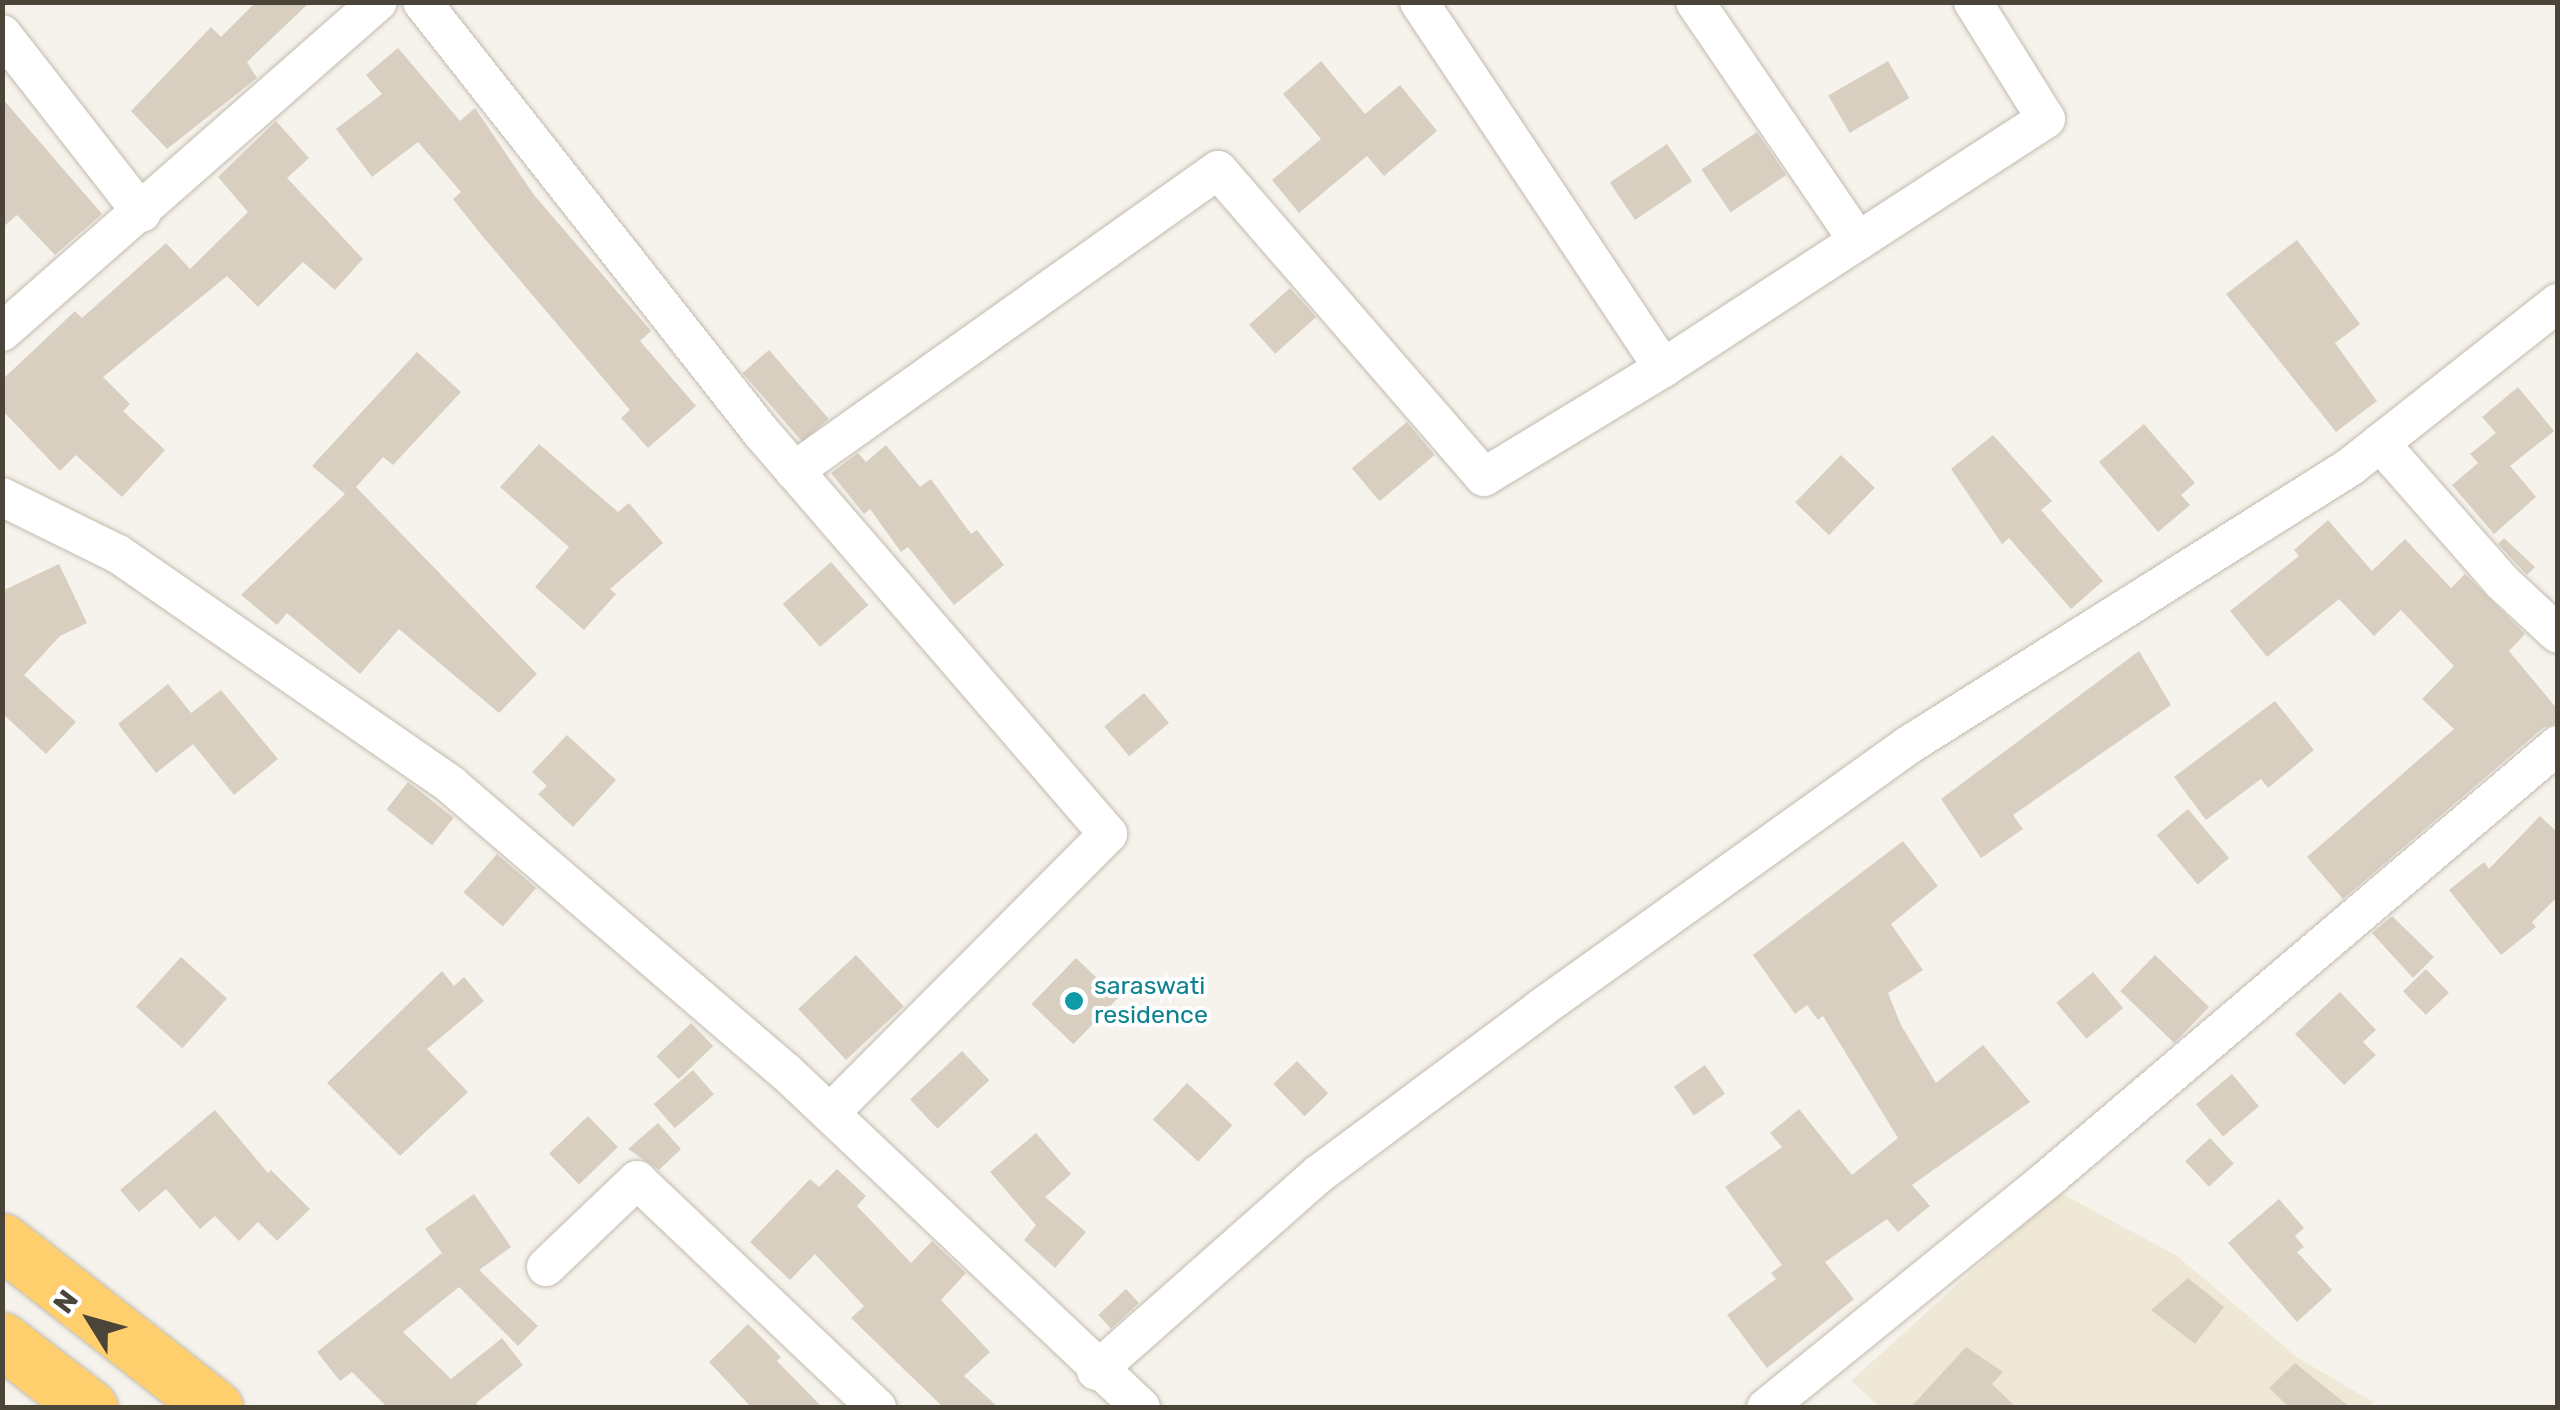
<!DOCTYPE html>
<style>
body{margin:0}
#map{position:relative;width:2560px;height:1410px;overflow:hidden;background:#f6f3ec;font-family:Rubik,sans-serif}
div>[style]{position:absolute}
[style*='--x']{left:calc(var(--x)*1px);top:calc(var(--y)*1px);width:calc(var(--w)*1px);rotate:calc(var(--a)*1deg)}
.education>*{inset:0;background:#efe8d6}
.building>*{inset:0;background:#d8cfc1;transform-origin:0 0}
.roads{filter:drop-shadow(0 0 2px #c2bbae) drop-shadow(0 0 2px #c2bbae)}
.street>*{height:38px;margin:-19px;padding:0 19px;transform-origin:19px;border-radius:19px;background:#fff}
.highway>*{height:55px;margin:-27.5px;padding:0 27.5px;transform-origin:27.5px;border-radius:27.5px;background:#ffcf6e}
.dots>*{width:28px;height:28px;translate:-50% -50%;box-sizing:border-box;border:5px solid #fff;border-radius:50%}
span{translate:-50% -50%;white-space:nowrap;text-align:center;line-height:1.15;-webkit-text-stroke:8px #fff;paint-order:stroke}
.culture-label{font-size:25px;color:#0d838f}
.left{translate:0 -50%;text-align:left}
.frame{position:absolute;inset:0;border:5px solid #4b4439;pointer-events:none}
.north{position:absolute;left:40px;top:1270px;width:100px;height:100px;-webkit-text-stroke:8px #fff;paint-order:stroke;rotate:307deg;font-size:28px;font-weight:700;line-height:40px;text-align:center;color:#4b4439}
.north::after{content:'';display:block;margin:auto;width:35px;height:45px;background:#4b4439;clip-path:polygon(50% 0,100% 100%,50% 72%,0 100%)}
</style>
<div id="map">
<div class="education">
<i style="clip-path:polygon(2059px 1192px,2177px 1256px,2298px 1358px,2373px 1402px,2367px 1408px,1881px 1408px,1851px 1381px)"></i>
</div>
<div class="building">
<i style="clip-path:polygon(256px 2px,310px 2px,247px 62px,257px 78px,167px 149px,131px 111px,211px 27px,221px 37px)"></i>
<i style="clip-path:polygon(398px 48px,460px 121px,475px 108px,534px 195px,651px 331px,640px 341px,696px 406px,648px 448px,621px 418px,630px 410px,479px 232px,453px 199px,461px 192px,418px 142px,372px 177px,336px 129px,382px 94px,366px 75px)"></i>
<i style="clip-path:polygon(1321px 61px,1365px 114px,1400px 85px,1437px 131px,1384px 176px,1367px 156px,1299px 213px,1272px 180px,1321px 139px,1283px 94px)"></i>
<i style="left:1888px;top:61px;width:43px;height:69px;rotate:60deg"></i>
<i style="clip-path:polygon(2px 98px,102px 214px,55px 255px,17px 215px,2px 228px)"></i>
<i style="clip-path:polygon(276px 121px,309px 158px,287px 178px,363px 259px,335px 290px,303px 262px,258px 307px,227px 276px,103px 377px,130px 404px,123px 411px,165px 450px,122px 497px,76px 455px,60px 471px,2px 410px,2px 380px,75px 311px,82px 318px,166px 243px,190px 269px,248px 212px,218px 177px)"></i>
<i style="left:1757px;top:132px;width:52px;height:67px;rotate:56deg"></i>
<i style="left:1667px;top:144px;width:45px;height:69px;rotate:56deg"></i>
<i style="clip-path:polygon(2297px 240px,2360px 324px,2335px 343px,2377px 401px,2336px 432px,2226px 294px)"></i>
<i style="left:1290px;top:288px;width:39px;height:55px;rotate:48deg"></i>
<i style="left:769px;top:350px;width:91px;height:35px;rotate:49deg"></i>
<i style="clip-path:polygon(417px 352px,461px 392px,393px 465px,383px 457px,356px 487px,537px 674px,499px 713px,399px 629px,360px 674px,287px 613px,277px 625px,241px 595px,345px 494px,312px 466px)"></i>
<i style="clip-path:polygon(2518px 387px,2554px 431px,2510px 466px,2536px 497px,2494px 534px,2452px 485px,2478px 463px,2470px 454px,2496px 433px,2482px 417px)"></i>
<i style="left:1407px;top:422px;width:43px;height:72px;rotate:50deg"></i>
<i style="clip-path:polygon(2144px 424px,2195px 483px,2181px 495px,2190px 505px,2158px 532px,2099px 462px)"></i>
<i style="clip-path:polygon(1993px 435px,2052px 501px,2041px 510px,2103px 581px,2071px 609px,2009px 538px,2002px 544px,1951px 469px)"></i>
<i style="clip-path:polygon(539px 444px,618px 512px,629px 503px,663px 543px,610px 589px,616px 594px,584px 630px,535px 587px,569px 547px,500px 487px)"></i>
<i style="clip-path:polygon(886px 445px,920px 487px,931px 479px,971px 534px,977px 530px,1004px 565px,954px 605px,908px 547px,901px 552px,870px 509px,864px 514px,831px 473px,858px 453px,866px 462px)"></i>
<i style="left:1841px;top:455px;width:47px;height:66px;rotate:44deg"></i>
<i style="clip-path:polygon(2328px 520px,2372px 571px,2405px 539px,2451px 588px,2465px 574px,2525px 634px,2509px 651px,2558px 710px,2558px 723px,2543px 728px,2343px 899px,2307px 857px,2454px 729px,2422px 699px,2454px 666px,2401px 610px,2374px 636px,2339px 599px,2267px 657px,2230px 611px,2299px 556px,2294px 550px)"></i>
<i style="clip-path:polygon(2504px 538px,2535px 567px,2527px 575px,2498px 544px)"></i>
<i style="left:831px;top:562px;width:57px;height:64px;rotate:49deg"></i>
<i style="clip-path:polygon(59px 564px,87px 623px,60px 636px,24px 675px,76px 722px,46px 754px,2px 713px,2px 591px)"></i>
<i style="clip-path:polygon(2139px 651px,2171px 705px,2013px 815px,2023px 829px,1981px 858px,1941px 799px)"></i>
<i style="clip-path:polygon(168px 684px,191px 713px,221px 690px,278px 759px,234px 795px,193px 744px,156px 773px,118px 724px)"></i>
<i style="left:1144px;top:693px;width:39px;height:52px;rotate:50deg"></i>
<i style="clip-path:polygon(2275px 701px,2314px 750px,2268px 788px,2261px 779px,2206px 820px,2174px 777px)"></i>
<i style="clip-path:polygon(567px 735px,616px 780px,573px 827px,538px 794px,547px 786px,532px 772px)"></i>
<i style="left:408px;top:782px;width:58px;height:35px;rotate:38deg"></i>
<i style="left:2188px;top:809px;width:64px;height:41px;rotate:50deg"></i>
<i style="clip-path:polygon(2540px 816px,2558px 833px,2558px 896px,2532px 922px,2536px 927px,2501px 955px,2449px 890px,2484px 862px,2489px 869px)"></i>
<i style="clip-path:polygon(1903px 841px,1938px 886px,1891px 924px,1923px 970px,1888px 993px,1901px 1025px,1936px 1083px,1983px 1045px,2030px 1102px,1912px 1185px,1930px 1206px,1898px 1232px,1887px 1219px,1825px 1262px,1854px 1299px,1767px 1368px,1727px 1315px,1776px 1279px,1771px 1273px,1782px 1265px,1725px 1187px,1782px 1147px,1770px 1133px,1799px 1109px,1852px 1175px,1898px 1138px,1823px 1016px,1818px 1020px,1807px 1005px,1795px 1014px,1753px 955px)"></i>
<i style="left:497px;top:854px;width:52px;height:51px;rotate:41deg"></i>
<i style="clip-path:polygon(2392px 916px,2434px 957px,2413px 978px,2372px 933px)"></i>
<i style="left:856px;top:955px;width:70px;height:79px;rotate:47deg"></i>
<i style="left:2155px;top:955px;width:75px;height:50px;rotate:44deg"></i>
<i style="left:181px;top:957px;width:62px;height:67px;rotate:42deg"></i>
<i style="left:1076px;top:958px;width:58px;height:64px;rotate:44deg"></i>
<i style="left:2426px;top:969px;width:33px;height:32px;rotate:46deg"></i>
<i style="clip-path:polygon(442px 971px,454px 986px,464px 977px,484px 1001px,427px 1049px,468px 1092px,400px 1156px,327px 1083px)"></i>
<i style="left:2093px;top:972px;width:47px;height:48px;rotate:50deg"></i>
<i style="clip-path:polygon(2340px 992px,2376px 1030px,2363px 1042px,2376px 1055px,2344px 1085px,2295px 1034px)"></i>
<i style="left:691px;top:1023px;width:32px;height:48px;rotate:46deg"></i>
<i style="left:962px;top:1051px;width:40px;height:71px;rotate:47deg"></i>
<i style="left:1297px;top:1061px;width:45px;height:33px;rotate:46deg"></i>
<i style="left:1705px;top:1065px;width:35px;height:38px;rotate:55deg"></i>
<i style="left:693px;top:1070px;width:32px;height:52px;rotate:49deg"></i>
<i style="left:2232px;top:1074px;width:42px;height:47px;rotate:50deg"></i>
<i style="left:1187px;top:1083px;width:62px;height:50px;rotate:43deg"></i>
<i style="clip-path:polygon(215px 1110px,268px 1173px,271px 1170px,310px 1209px,277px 1241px,258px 1222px,239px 1241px,215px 1216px,200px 1229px,166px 1189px,139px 1212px,120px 1190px)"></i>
<i style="left:588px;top:1116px;width:43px;height:54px;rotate:46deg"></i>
<i style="clip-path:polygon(658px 1123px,681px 1149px,659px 1170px,628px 1149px)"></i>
<i style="clip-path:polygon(1036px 1133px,1071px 1174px,1045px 1197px,1086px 1232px,1055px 1268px,1024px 1240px,1036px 1225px,990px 1172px)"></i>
<i style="left:2210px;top:1138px;width:35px;height:34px;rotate:47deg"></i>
<i style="clip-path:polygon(837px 1169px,866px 1196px,857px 1206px,911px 1263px,932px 1241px,966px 1273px,941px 1300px,990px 1352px,964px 1376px,999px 1408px,944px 1408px,851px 1318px,864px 1306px,815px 1254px,790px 1280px,750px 1242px,810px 1179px,819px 1187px)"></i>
<i style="clip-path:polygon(474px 1194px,511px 1247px,479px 1270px,538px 1326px,518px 1346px,459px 1287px,403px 1332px,451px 1379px,502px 1338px,523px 1365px,476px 1403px,481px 1408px,388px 1408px,352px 1372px,340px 1381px,317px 1352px,442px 1253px,425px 1229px)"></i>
<i style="clip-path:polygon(2279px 1199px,2304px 1228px,2295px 1236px,2304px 1247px,2297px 1252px,2332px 1290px,2297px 1322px,2228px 1243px)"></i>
<i style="clip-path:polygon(2188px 1278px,2224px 1307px,2195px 1344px,2151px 1310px)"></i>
<i style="left:1126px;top:1289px;width:19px;height:38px;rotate:47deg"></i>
<i style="clip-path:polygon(748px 1324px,781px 1357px,777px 1361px,823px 1408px,752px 1408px,709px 1362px)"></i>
<i style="clip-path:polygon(1966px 1347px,2003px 1372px,1992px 1384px,2017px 1408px,1910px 1408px)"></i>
<i style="clip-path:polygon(2295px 1363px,2351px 1408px,2290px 1408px,2269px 1388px)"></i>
</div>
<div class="roads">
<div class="street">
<i style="--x:422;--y:2;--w:548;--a:51.75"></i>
<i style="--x:761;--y:432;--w:531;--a:49.2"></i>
<i style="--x:1108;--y:834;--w:394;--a:134.9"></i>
<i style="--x:1419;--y:2;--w:440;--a:56.3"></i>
<i style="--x:1663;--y:368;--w:233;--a:-33.1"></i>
<i style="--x:1858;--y:241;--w:289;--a:-124.3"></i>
<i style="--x:2;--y:34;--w:227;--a:52"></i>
<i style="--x:1858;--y:241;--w:224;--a:-33"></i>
<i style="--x:2046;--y:119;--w:138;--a:-122"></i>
<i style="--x:2;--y:332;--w:500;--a:-41.3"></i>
<i style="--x:2380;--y:443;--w:185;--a:48.7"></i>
<i style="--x:2502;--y:582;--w:76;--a:42.9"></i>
<i style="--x:794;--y:471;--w:520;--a:-35.37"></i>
<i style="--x:1218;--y:170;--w:406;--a:49.1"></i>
<i style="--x:1484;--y:477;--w:210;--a:-31.3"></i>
<i style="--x:2;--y:497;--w:129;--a:26.2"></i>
<i style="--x:118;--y:554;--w:405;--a:34.7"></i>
<i style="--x:451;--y:785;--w:440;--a:40.6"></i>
<i style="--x:785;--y:1071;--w:490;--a:43.4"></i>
<i style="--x:546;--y:1267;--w:126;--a:-43.7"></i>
<i style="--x:637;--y:1180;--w:331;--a:43.5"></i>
<i style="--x:1096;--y:1371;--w:298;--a:-41.5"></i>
<i style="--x:1319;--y:1174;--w:276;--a:-36.7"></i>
<i style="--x:1540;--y:1009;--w:452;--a:-35.6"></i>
<i style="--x:1907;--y:746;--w:524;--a:-32.2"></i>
<i style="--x:2350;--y:467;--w:265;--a:-38.3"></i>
<i style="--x:1766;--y:1408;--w:366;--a:-39.1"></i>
<i style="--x:2050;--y:1177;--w:667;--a:-40.38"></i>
</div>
<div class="highway">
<i style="--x:2;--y:1241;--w:271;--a:38.1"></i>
<i style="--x:2;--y:1340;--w:111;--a:37.7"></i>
</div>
</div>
<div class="dots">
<i style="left:1074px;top:1001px;background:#0f9aa8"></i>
</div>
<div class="culture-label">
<span class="left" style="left:1094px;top:1001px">saraswati<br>residence</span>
</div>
<div class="frame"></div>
<div class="north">N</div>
</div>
